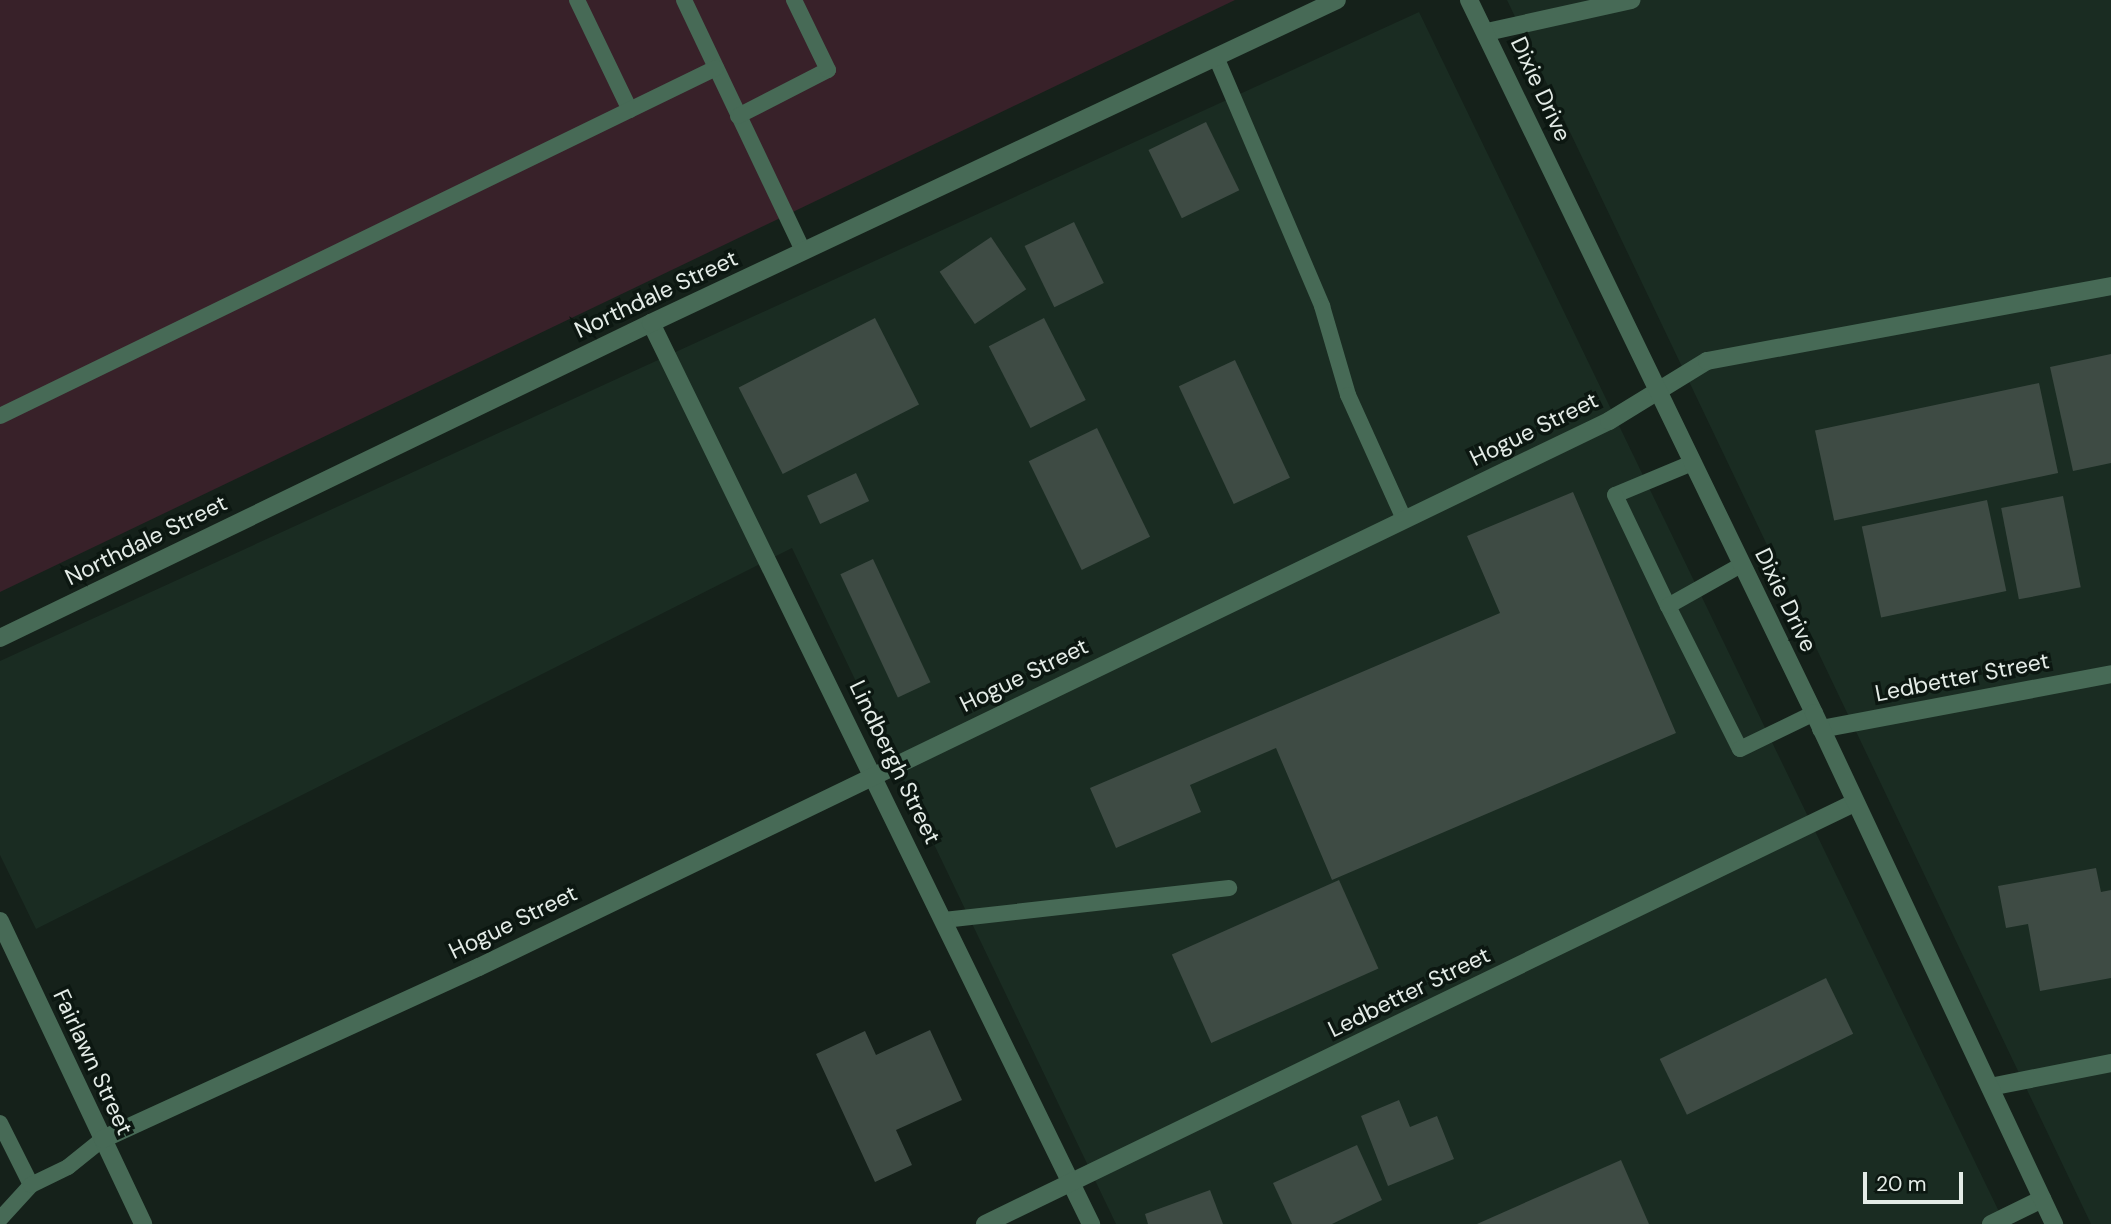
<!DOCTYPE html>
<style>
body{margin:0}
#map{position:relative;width:2111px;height:1224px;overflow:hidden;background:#15211a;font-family:"DM Sans",sans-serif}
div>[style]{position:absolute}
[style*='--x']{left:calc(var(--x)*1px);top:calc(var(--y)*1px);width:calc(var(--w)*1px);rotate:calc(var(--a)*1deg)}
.built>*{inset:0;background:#1a2c22}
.green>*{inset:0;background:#382129}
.building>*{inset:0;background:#3e4b44;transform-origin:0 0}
.service>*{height:16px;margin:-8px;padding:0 8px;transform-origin:8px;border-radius:8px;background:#476a56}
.minor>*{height:18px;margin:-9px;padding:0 9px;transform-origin:9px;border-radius:9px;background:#476a56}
.tertiary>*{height:18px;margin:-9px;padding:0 9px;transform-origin:9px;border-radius:9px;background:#476a56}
span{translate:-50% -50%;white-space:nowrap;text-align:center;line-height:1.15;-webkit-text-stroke:7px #0c1711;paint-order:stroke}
.street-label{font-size:23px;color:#e4ece7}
.scale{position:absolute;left:1863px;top:1172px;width:100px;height:32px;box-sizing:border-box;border:4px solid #e4ece7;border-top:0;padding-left:9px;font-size:21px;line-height:24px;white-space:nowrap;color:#e4ece7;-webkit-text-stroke:5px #0c1711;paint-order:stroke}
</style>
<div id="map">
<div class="built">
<i style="clip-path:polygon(1507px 0,2111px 0,2111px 1224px,2091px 1224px)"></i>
<i style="clip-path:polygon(1419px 12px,2005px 1224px,1116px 1224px,792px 548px,36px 929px,0 855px,0 661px)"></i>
</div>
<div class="green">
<i style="clip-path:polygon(0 0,1235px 0,0 592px)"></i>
</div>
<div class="building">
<i style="left:1206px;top:122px;width:76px;height:64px;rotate:64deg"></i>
<i style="left:1074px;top:222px;width:68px;height:55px;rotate:64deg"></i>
<i style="left:991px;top:237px;width:63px;height:62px;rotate:56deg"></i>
<i style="left:875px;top:318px;width:97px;height:153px;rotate:63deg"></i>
<i style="left:1044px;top:318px;width:92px;height:62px;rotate:63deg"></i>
<i style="clip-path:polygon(2111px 354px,2111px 463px,2073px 471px,2050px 367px)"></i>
<i style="left:1235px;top:360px;width:130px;height:62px;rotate:65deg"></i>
<i style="left:2039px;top:383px;width:92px;height:229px;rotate:78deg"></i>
<i style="left:1097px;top:428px;width:121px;height:76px;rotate:64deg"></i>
<i style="left:856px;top:473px;width:31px;height:54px;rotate:65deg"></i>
<i style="clip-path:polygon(1573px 492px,1676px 733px,1332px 880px,1276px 748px,1190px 785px,1201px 812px,1116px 848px,1090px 788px,1500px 613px,1467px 536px)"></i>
<i style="left:2063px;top:496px;width:93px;height:63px;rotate:79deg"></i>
<i style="left:1987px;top:500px;width:93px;height:128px;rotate:78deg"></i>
<i style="left:873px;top:559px;width:136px;height:36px;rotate:65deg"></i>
<i style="clip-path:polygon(2096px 868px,2101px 892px,2111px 890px,2111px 978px,2040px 991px,2028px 924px,2006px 928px,1998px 886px)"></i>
<i style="left:1339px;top:880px;width:97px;height:183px;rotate:66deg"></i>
<i style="left:1826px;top:978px;width:62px;height:185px;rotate:64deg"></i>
<i style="clip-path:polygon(930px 1030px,962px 1100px,896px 1130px,912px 1165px,875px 1182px,816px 1054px,865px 1031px,876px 1055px)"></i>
<i style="clip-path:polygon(1399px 1100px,1410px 1127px,1437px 1116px,1454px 1159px,1388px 1186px,1361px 1116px)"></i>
<i style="clip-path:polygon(1357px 1145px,1382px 1200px,1332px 1224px,1292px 1224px,1273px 1183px)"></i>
<i style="clip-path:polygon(1621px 1160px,1649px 1224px,1477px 1224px)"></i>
<i style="clip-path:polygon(1210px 1190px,1223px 1224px,1148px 1224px,1145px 1214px)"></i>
</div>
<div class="service">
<i style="--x:577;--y:0;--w:122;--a:64.3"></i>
<i style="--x:684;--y:0;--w:278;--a:64.6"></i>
<i style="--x:1216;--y:57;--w:271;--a:66.9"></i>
<i style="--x:1322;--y:306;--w:93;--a:73.7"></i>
<i style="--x:1348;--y:395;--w:136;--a:65.7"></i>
<i style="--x:738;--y:116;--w:101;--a:-27.1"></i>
<i style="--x:828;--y:70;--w:78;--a:-115.9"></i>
<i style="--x:0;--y:416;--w:796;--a:-25.92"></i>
<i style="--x:1692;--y:463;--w:83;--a:157.4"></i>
<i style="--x:1615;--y:495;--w:123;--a:64.5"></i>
<i style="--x:1668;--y:606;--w:160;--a:63.3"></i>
<i style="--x:1740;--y:749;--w:82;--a:-25.9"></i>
<i style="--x:1668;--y:606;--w:84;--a:-29.3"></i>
<i style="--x:944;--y:920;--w:287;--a:-6.4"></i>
<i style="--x:0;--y:1123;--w:69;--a:63.4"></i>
<i style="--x:0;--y:1219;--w:46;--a:-47.6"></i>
<i style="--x:31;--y:1185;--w:41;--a:-25.9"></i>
<i style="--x:68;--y:1167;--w:45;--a:-38.7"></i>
</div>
<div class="minor">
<i style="--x:1487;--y:32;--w:148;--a:-12.5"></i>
<i style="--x:651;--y:323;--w:1003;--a:63.97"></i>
<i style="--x:0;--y:638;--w:723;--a:-25.82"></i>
<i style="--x:651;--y:323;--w:758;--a:-25.21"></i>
<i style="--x:1821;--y:729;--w:295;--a:-10.7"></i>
<i style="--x:0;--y:921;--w:335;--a:64.7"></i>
<i style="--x:1990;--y:1087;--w:123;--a:-11.2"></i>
<i style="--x:103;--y:1139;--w:413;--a:-24.6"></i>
<i style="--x:479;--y:967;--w:1255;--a:-25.79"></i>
<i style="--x:1609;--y:421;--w:115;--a:-31.5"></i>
<i style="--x:1707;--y:361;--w:411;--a:-10.5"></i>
<i style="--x:985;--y:1224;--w:966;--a:-25.85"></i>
<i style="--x:1991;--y:1224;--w:57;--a:-26.1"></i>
</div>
<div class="tertiary">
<i style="--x:1469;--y:0;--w:792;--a:64.18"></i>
<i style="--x:1814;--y:713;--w:565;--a:64.84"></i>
</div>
<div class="street-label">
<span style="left:1541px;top:89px;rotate:65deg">Dixie Drive</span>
<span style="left:656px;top:294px;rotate:-25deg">Northdale Street</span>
<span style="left:1534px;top:429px;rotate:-26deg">Hogue Street</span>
<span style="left:146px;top:540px;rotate:-26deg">Northdale Street</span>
<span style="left:1786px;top:600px;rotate:64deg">Dixie Drive</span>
<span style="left:1024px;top:675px;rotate:-26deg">Hogue Street</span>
<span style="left:1962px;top:677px;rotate:-11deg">Ledbetter Street</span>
<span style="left:895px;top:762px;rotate:64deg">Lindbergh Street</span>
<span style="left:513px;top:922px;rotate:-26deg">Hogue Street</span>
<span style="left:1409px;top:992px;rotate:-26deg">Ledbetter Street</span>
<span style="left:93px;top:1062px;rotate:65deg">Fairlawn Street</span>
</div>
<div class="scale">20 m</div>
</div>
